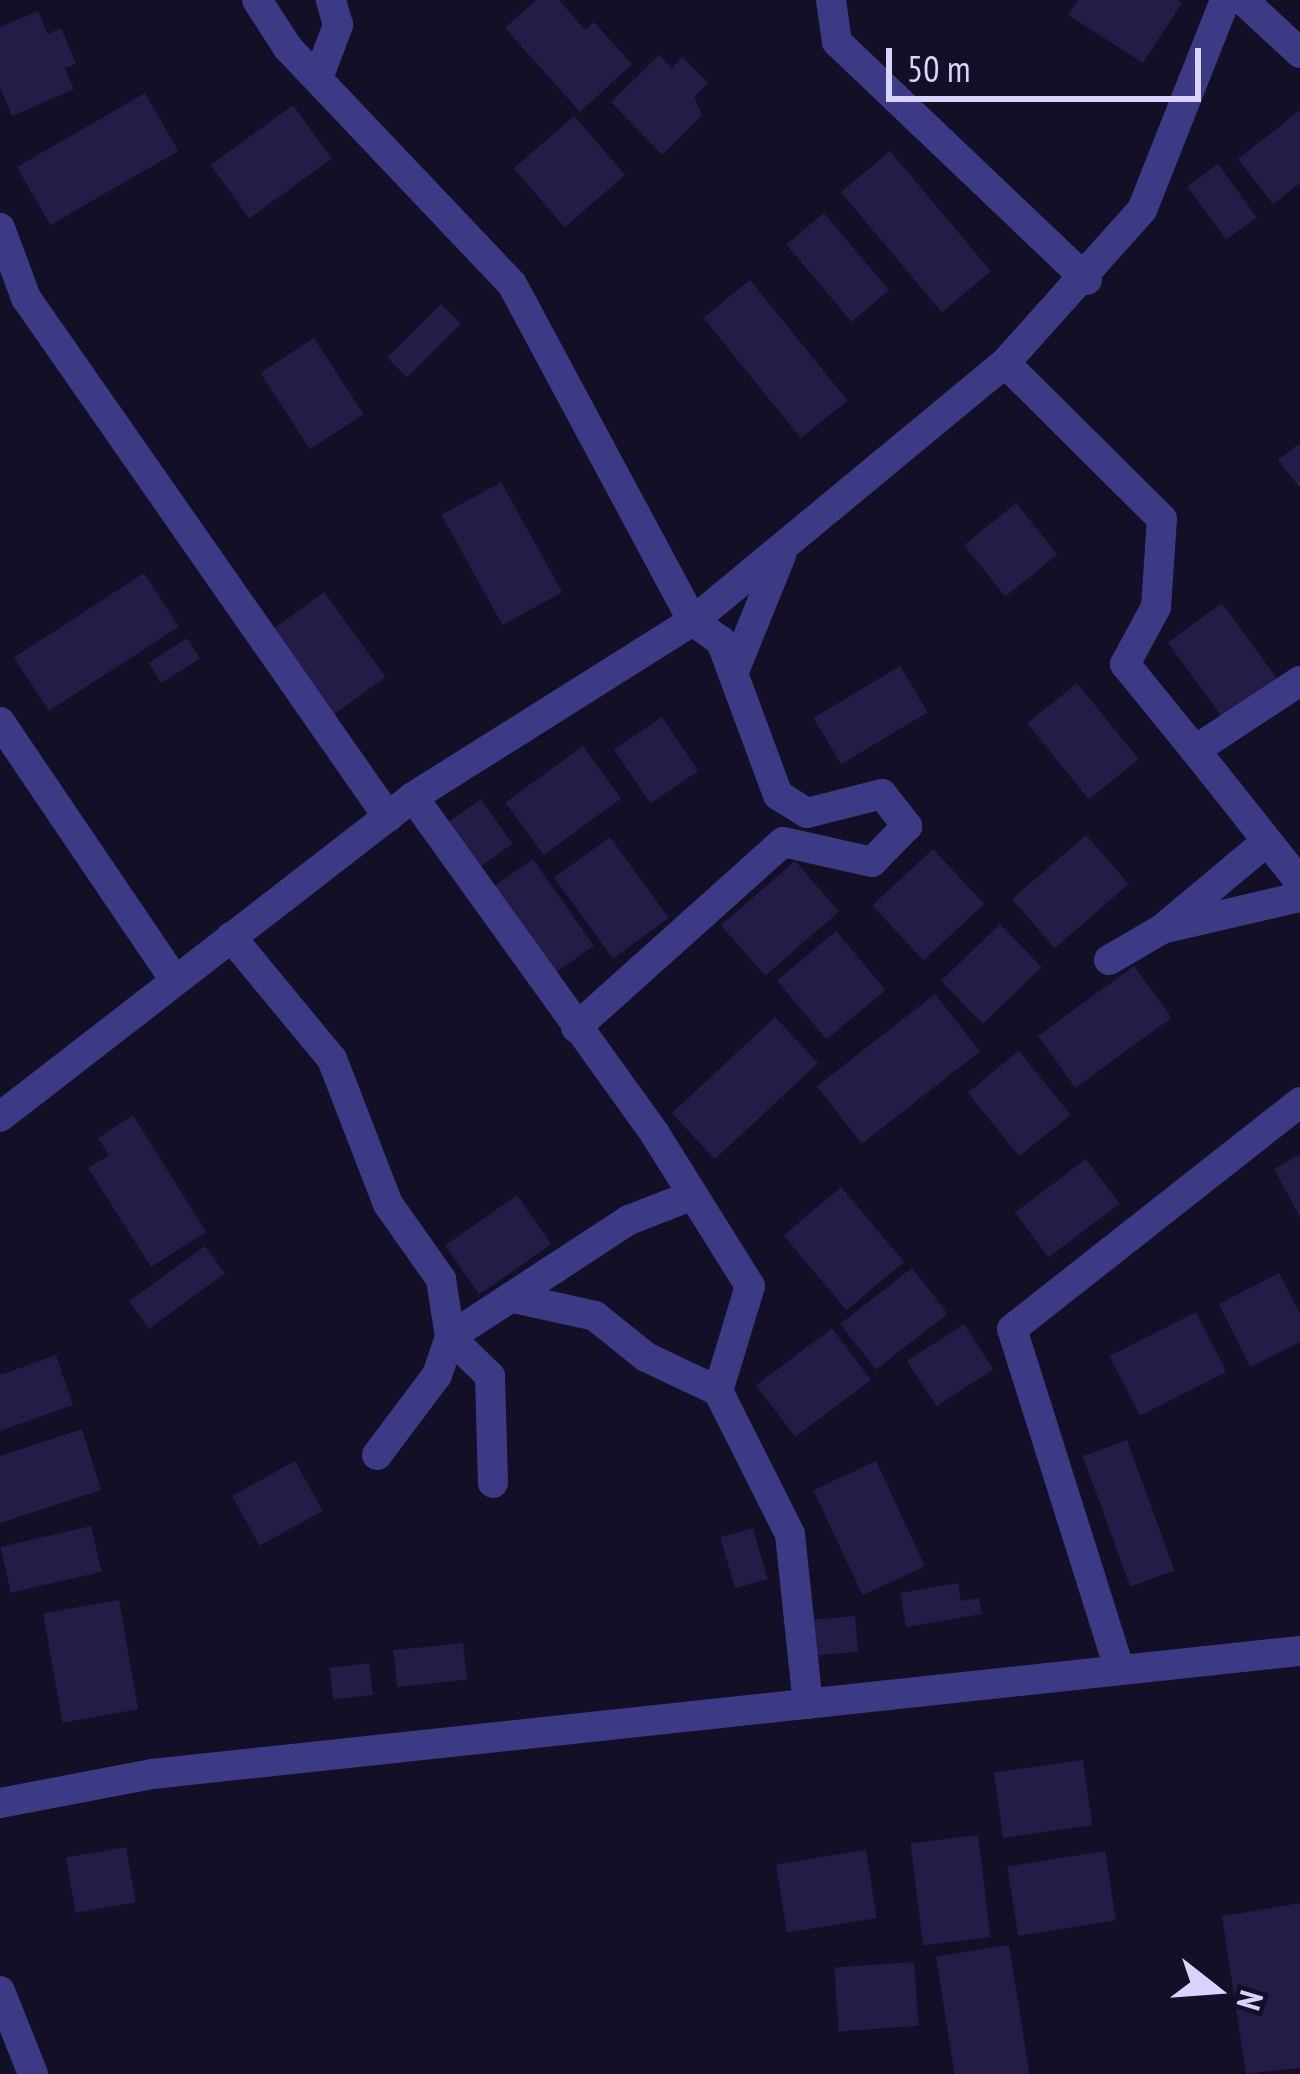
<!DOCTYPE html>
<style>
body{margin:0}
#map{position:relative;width:1300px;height:2074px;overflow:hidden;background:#130f26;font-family:"PT Sans Narrow",sans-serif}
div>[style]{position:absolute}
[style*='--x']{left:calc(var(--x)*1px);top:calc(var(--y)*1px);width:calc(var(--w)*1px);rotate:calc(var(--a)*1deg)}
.building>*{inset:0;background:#241b47;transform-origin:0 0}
.minor>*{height:30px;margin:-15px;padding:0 15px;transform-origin:15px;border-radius:15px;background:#3d3a85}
.tertiary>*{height:30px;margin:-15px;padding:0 15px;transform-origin:15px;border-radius:15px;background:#3d3a85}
span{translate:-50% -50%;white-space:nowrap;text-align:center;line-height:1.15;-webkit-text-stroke:9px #130f26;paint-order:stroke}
.north{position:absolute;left:1156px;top:1930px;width:120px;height:120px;-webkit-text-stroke:9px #130f26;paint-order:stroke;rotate:107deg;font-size:33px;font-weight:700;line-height:48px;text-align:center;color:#d9d4ff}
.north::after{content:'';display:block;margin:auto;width:42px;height:54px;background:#d9d4ff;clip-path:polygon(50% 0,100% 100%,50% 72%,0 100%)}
.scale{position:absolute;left:886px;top:48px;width:315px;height:54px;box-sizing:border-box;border:6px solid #d9d4ff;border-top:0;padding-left:15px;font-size:36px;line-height:42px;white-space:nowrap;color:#d9d4ff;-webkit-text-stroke:9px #130f26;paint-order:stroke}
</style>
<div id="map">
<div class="building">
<i style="clip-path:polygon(536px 0,559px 0,585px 30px,594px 22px,632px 64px,580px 112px,505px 28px)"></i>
<i style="clip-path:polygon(1078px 0,1177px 0,1182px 3px,1143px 63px,1068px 15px)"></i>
<i style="clip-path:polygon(38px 11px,48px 34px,61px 28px,76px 64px,65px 68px,74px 89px,12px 116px,0 87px,0 27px)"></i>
<i style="clip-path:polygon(659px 55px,672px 68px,682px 57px,708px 83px,694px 97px,702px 115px,662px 155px,611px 102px)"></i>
<i style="left:145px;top:93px;width:67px;height:148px;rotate:60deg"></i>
<i style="left:293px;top:105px;width:66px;height:102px;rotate:54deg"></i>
<i style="clip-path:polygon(1300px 110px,1300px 183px,1273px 204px,1238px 159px)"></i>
<i style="left:574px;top:116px;width:78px;height:80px;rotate:49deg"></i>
<i style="left:890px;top:151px;width:157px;height:64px;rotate:50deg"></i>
<i style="left:1218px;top:164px;width:66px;height:38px;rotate:54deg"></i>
<i style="left:824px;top:213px;width:101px;height:49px;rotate:50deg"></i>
<i style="left:750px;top:280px;width:155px;height:60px;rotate:51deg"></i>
<i style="left:441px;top:304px;width:28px;height:76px;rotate:45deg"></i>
<i style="left:314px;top:338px;width:91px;height:64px;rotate:57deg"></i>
<i style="clip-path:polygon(1300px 443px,1300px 488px,1278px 460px)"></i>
<i style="left:501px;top:482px;width:126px;height:68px;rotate:61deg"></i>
<i style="left:1016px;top:503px;width:66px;height:67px;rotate:51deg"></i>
<i style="left:144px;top:573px;width:64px;height:155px;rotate:57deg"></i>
<i style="left:324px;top:592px;width:105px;height:69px;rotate:54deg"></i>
<i style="left:1222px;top:603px;width:93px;height:67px;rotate:54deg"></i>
<i style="left:187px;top:638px;width:24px;height:46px;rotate:57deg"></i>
<i style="left:900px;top:666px;width:54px;height:101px;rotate:59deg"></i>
<i style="left:1077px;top:683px;width:98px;height:64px;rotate:51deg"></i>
<i style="left:662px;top:717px;width:65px;height:58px;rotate:56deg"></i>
<i style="left:583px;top:746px;width:65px;height:96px;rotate:54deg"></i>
<i style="left:481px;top:799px;width:55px;height:47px;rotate:55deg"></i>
<i style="left:1086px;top:835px;width:65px;height:98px;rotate:49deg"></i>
<i style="left:610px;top:837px;width:100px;height:69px;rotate:54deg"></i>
<i style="left:933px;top:849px;width:75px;height:83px;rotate:47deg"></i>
<i style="left:533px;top:859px;width:106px;height:52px;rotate:55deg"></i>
<i style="left:795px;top:861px;width:67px;height:98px;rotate:49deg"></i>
<i style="left:1000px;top:924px;width:60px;height:82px;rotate:46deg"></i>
<i style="left:836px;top:931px;width:77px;height:77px;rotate:50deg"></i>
<i style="left:1134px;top:966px;width:64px;height:119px;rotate:54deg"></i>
<i style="left:935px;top:994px;width:73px;height:150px;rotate:52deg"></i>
<i style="left:775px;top:1017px;width:63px;height:141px;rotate:47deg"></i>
<i style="left:1019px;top:1051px;width:82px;height:66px;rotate:51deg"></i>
<i style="clip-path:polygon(133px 1115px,206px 1232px,151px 1267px,88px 1168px,109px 1155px,98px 1138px)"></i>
<i style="clip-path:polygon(1300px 1154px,1300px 1217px,1274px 1169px)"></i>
<i style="left:1086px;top:1159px;width:56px;height:89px;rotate:53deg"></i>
<i style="left:841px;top:1187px;width:98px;height:75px;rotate:50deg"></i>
<i style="left:517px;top:1195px;width:60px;height:88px;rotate:55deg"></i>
<i style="left:205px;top:1246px;width:34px;height:94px;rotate:54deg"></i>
<i style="left:912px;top:1268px;width:58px;height:91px;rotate:52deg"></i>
<i style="clip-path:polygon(1279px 1273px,1300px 1314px,1300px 1342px,1250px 1367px,1219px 1304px)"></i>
<i style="left:1196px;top:1312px;width:67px;height:97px;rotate:63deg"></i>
<i style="left:964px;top:1324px;width:54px;height:68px;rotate:57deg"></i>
<i style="left:832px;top:1328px;width:65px;height:95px;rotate:53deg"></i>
<i style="clip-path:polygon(56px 1355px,73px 1405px,0 1431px,0 1375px)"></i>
<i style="clip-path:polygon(82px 1429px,101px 1490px,0 1523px,0 1456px)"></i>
<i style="left:1127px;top:1440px;width:139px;height:47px;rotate:70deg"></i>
<i style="left:295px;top:1461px;width:57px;height:72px;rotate:61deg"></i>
<i style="left:876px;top:1461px;width:116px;height:69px;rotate:65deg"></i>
<i style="left:91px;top:1526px;width:47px;height:93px;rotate:77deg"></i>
<i style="left:753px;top:1528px;width:53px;height:34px;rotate:74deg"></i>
<i style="clip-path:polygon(958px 1583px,961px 1601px,979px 1598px,982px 1614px,906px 1627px,900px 1593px)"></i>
<i style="left:119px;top:1600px;width:111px;height:77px;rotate:80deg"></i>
<i style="left:855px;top:1616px;width:36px;height:41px;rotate:85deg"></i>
<i style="left:463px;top:1643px;width:37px;height:70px;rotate:84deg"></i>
<i style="left:369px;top:1663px;width:32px;height:40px;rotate:83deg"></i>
<i style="left:1083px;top:1760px;width:66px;height:90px;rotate:82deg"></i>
<i style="left:978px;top:1835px;width:103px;height:68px;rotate:83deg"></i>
<i style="left:126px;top:1847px;width:56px;height:61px;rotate:80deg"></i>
<i style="left:866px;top:1850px;width:69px;height:91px;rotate:81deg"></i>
<i style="left:1105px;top:1851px;width:70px;height:99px;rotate:81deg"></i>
<i style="clip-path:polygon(1300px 1903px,1300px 2068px,1246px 2074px,1222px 1916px)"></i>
<i style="left:1009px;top:1945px;width:131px;height:74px;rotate:81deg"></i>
<i style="left:914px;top:1962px;width:64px;height:80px;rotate:86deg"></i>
</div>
<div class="minor">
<i style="--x:257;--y:0;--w:57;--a:57.1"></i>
<i style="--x:288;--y:48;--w:325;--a:46.5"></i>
<i style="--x:512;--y:284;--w:383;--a:61.8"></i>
<i style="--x:693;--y:621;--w:34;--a:36"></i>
<i style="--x:721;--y:641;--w:164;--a:69.7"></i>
<i style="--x:778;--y:795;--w:34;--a:32"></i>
<i style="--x:807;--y:813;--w:77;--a:-14.2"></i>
<i style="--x:882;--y:794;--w:41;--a:52"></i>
<i style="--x:907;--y:826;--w:50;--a:134.2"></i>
<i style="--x:872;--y:862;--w:91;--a:-167.3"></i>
<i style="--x:783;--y:842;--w:278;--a:138.1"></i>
<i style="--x:831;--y:0;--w:42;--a:81.9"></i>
<i style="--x:837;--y:42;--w:345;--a:43.6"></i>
<i style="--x:1243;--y:0;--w:78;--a:42.9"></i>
<i style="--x:318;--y:78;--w:57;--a:-69.3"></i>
<i style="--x:338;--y:25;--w:26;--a:-106"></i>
<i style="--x:0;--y:228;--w:75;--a:69.6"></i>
<i style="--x:26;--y:298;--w:633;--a:55.1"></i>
<i style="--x:1005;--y:363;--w:221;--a:44.8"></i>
<i style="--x:1162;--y:519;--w:88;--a:93.9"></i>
<i style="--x:1156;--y:607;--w:65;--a:118.5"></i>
<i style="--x:1125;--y:664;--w:111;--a:50.9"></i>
<i style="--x:733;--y:674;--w:128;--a:-68"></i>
<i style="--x:1300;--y:681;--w:126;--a:146.7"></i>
<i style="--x:1195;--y:750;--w:169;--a:51.5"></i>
<i style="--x:0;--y:722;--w:310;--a:55.9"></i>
<i style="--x:413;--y:797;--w:415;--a:54.3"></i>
<i style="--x:655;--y:1134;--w:179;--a:58"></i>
<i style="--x:750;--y:1286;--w:110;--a:106.9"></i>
<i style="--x:718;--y:1391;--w:160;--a:63.3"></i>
<i style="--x:790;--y:1534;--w:171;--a:84"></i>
<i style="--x:1162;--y:929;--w:134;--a:-39.9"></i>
<i style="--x:231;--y:937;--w:158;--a:50.4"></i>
<i style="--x:332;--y:1059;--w:155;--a:68.9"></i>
<i style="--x:388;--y:1204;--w:92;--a:54.8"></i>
<i style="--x:441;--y:1279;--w:59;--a:81.2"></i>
<i style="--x:450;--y:1337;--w:214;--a:-33.2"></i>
<i style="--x:629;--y:1220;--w:69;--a:-21.3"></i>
<i style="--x:1109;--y:960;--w:61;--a:-30.3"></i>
<i style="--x:1162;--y:929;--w:142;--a:-13.1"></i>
<i style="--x:0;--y:1117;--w:522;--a:-37.77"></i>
<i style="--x:413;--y:797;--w:331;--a:-32.2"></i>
<i style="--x:693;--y:621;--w:405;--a:-39.6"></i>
<i style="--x:1005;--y:363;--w:205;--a:-48.2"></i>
<i style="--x:1142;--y:210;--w:226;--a:-68.4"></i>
<i style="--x:514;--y:1298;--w:83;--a:12.5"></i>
<i style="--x:595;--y:1316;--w:65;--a:38.8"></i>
<i style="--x:646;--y:1357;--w:80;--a:25.3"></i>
<i style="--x:377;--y:1455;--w:100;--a:-53.1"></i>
<i style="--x:437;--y:1375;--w:40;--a:-71.1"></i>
<i style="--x:450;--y:1337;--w:56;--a:44.3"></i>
<i style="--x:490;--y:1376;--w:107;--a:88.4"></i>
<i style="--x:1119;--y:1668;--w:355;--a:-107.5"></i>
<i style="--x:1012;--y:1329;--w:367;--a:-38.2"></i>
<i style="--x:0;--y:1991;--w:89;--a:68.3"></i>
</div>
<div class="tertiary">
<i style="--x:0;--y:1803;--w:155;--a:-10.8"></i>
<i style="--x:152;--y:1774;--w:1155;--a:-6.12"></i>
</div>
<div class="north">N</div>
<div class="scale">50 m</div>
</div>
